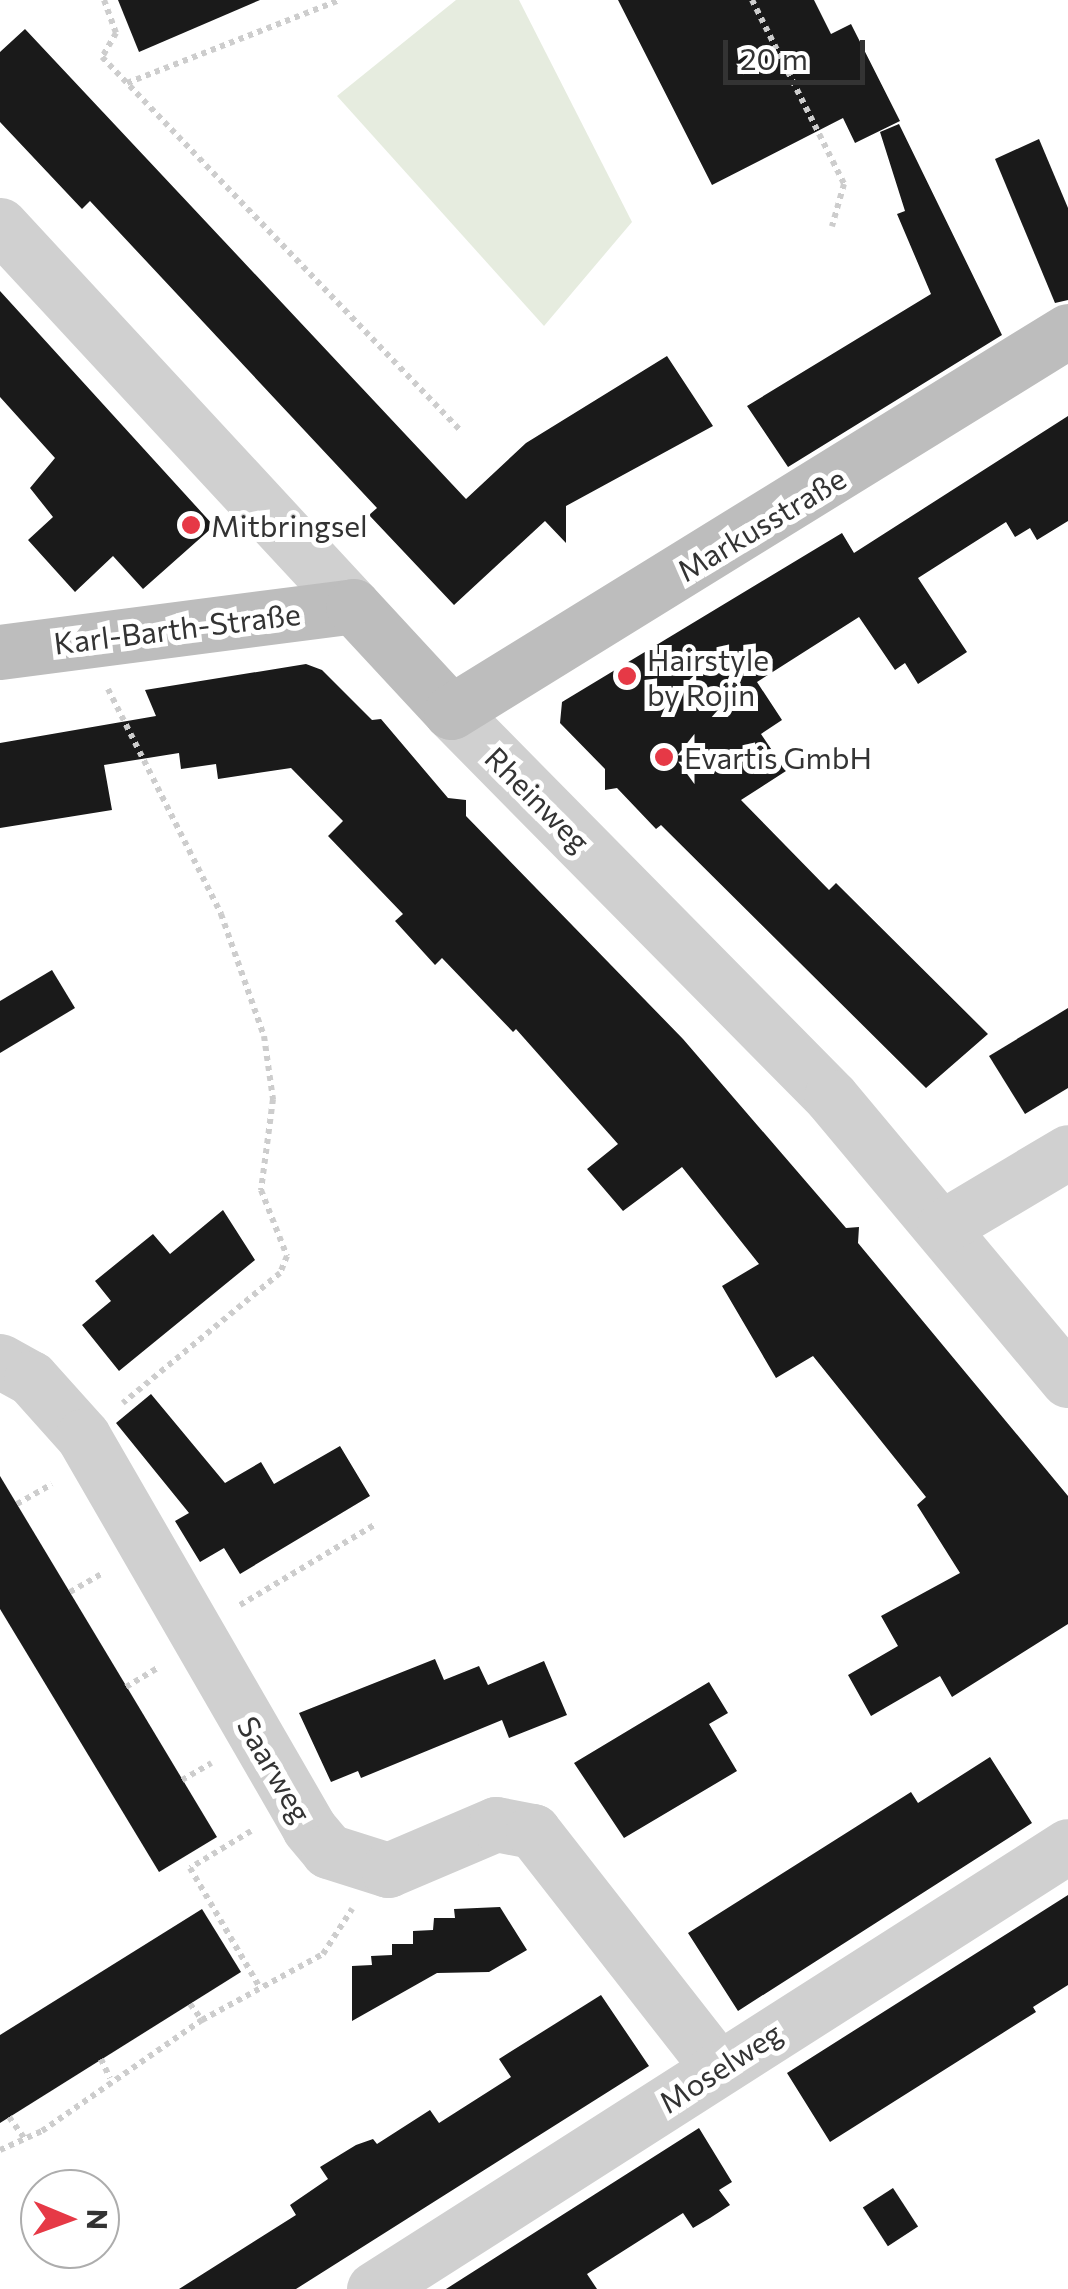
<!DOCTYPE html>
<meta charset="utf-8">
<style>
body{margin:0}
#map{position:relative;width:1068px;height:2289px;overflow:hidden;background:#fff;font-family:Commissioner,sans-serif}
div>[style]{position:absolute}
[style*='--x']{left:calc(var(--x)*1px);top:calc(var(--y)*1px);width:calc(var(--w)*1px);rotate:calc(var(--a)*1deg)}
.green>*{inset:0;background:#e6ecdf}
.building>*{inset:0;background:#1a1a1a;transform-origin:0 0}
.path>*{height:6px;margin-top:-3px;transform-origin:0;background:repeating-linear-gradient(90deg,#cdcdcd 0 5px,transparent 0 10px)}
.street>*{height:55px;margin:-27.5px;padding:0 27.5px;transform-origin:27.5px;border-radius:27.5px;background:#d0d0d0}
.secondary>*{height:55px;margin:-27.5px;padding:0 27.5px;transform-origin:27.5px;border-radius:27.5px;background:#bdbdbd}
.dots>*{width:28px;height:28px;translate:-50% -50%;box-sizing:border-box;border:5px solid #fff;border-radius:50%}
span{translate:-50% -50%;white-space:nowrap;text-align:center;line-height:1.15;-webkit-text-stroke:10px #fff;paint-order:stroke}
.street-label{font-size:30px;color:#333}
.poi-label{font-size:30px;color:#333}
.left{translate:0 -50%;text-align:left}
.north{position:absolute;left:20px;top:2169px;width:100px;height:100px;box-sizing:border-box;background:#fff;border:2px solid #adadad;border-radius:50%;rotate:91deg;font-size:28px;font-weight:700;line-height:40px;text-align:center;color:#333}
.north::after{content:'';display:block;margin:auto;width:35px;height:45px;background:#e63946;clip-path:polygon(50% 0,100% 100%,50% 72%,0 100%)}
.scale{position:absolute;left:723px;top:40px;width:142px;height:45px;box-sizing:border-box;border:5px solid #333;border-top:0;padding-left:12px;font-size:30px;line-height:35px;white-space:nowrap;color:#333;-webkit-text-stroke:8px #fff;paint-order:stroke}
</style>
<div id="map">
<div class="green">
<i style="clip-path:polygon(456px 0,519px 0,632px 222px,544px 326px,337px 96px)"></i>
</div>
<div class="building">
<i style="clip-path:polygon(118px 0,260px 0,139px 52px)"></i>
<i style="clip-path:polygon(618px 0,814px 0,831px 34px,851px 24px,900px 121px,855px 143px,843px 118px,712px 185px)"></i>
<i style="clip-path:polygon(25px 29px,466px 499px,526px 443px,667px 356px,713px 426px,566px 506px,566px 543px,545px 521px,454px 605px,369px 515px,377px 508px,90px 201px,82px 209px,0 122px,0 52px)"></i>
<i style="clip-path:polygon(899px 124px,1002px 335px,788px 467px,747px 406px,931px 294px,897px 214px,905px 211px,880px 132px)"></i>
<i style="clip-path:polygon(1039px 139px,1068px 208px,1068px 300px,1055px 303px,995px 159px)"></i>
<i style="clip-path:polygon(0 291px,214px 526px,143px 589px,113px 556px,75px 592px,28px 540px,53px 517px,30px 488px,55px 458px,0 397px)"></i>
<i style="clip-path:polygon(1068px 416px,1068px 521px,1037px 540px,1030px 528px,1015px 537px,1006px 522px,918px 578px,967px 652px,918px 684px,905px 663px,895px 670px,859px 617px,757px 682px,782px 720px,761px 734px,786px 771px,741px 800px,829px 890px,836px 883px,988px 1034px,926px 1088px,661px 825px,656px 829px,617px 788px,605px 790px,605px 769px,560px 723px,562px 702px,842px 533px,854px 553px)"></i>
<i style="clip-path:polygon(306px 664px,322px 670px,372px 720px,381px 719px,448px 798px,466px 800px,466px 816px,683px 1039px,846px 1228px,859px 1227px,858px 1243px,1068px 1496px,1068px 1624px,952px 1697px,940px 1676px,871px 1716px,848px 1675px,898px 1646px,881px 1616px,960px 1573px,917px 1505px,926px 1497px,813px 1356px,776px 1378px,722px 1286px,759px 1264px,682px 1167px,623px 1211px,587px 1169px,618px 1144px,516px 1029px,513px 1032px,442px 958px,435px 965px,395px 921px,403px 914px,328px 836px,343px 821px,291px 768px,218px 779px,216px 764px,181px 769px,179px 753px,104px 765px,112px 810px,0 828px,0 743px,156px 716px,145px 690px)"></i>
<i style="clip-path:polygon(52px 970px,75px 1008px,0 1053px,0 1001px)"></i>
<i style="clip-path:polygon(1068px 1008px,1068px 1088px,1025px 1114px,989px 1056px)"></i>
<i style="clip-path:polygon(223px 1210px,255px 1260px,119px 1371px,82px 1325px,111px 1301px,95px 1281px,153px 1234px,170px 1254px)"></i>
<i style="clip-path:polygon(151px 1394px,225px 1483px,261px 1462px,274px 1484px,340px 1446px,370px 1496px,240px 1574px,224px 1548px,200px 1562px,175px 1521px,189px 1513px,116px 1423px)"></i>
<i style="clip-path:polygon(0 1476px,217px 1837px,159px 1872px,0 1609px)"></i>
<i style="clip-path:polygon(435px 1659px,444px 1680px,479px 1666px,488px 1685px,544px 1661px,567px 1715px,509px 1738px,502px 1720px,361px 1778px,358px 1771px,331px 1782px,299px 1713px)"></i>
<i style="clip-path:polygon(709px 1682px,728px 1713px,709px 1724px,737px 1771px,624px 1838px,574px 1763px)"></i>
<i style="clip-path:polygon(990px 1757px,1032px 1823px,738px 2011px,688px 1933px,911px 1792px,918px 1803px)"></i>
<i style="clip-path:polygon(1068px 1895px,1068px 1985px,1033px 2007px,1036px 2012px,830px 2142px,787px 2073px)"></i>
<i style="clip-path:polygon(500px 1907px,527px 1950px,489px 1972px,437px 1973px,352px 2021px,352px 1966px,372px 1965px,371px 1956px,392px 1955px,392px 1944px,413px 1944px,413px 1931px,433px 1930px,434px 1918px,455px 1918px,454px 1909px)"></i>
<i style="clip-path:polygon(202px 1909px,241px 1972px,0 2123px,0 2035px)"></i>
<i style="clip-path:polygon(601px 1995px,649px 2066px,296px 2289px,179px 2289px,296px 2215px,290px 2205px,328px 2179px,320px 2167px,356px 2145px,373px 2139px,377px 2144px,430px 2110px,439px 2123px,511px 2077px,499px 2059px)"></i>
<i style="clip-path:polygon(699px 2128px,732px 2182px,719px 2190px,730px 2205px,710px 2218px,693px 2228px,683px 2213px,587px 2274px,597px 2289px,446px 2289px)"></i>
<i style="left:893px;top:2188px;width:46px;height:36px;rotate:57deg"></i>
</div>
<div class="path">
<i style="--x:104;--y:0;--w:35;--a:70"></i>
<i style="--x:116;--y:33;--w:28;--a:120"></i>
<i style="--x:102;--y:57;--w:517;--a:46.18"></i>
<i style="--x:752;--y:0;--w:206;--a:63.4"></i>
<i style="--x:844;--y:184;--w:44;--a:105.9"></i>
<i style="--x:127;--y:83;--w:229;--a:-21.3"></i>
<i style="--x:108;--y:689;--w:252;--a:63.3"></i>
<i style="--x:221;--y:914;--w:129;--a:70.6"></i>
<i style="--x:264;--y:1036;--w:64;--a:81.9"></i>
<i style="--x:273;--y:1099;--w:92;--a:97.5"></i>
<i style="--x:261;--y:1190;--w:71;--a:68.5"></i>
<i style="--x:287;--y:1256;--w:18;--a:112"></i>
<i style="--x:280;--y:1273;--w:204;--a:140.4"></i>
<i style="--x:17;--y:1504;--w:40;--a:-29.7"></i>
<i style="--x:70;--y:1592;--w:38;--a:-30"></i>
<i style="--x:240;--y:1605;--w:158;--a:-30.8"></i>
<i style="--x:126;--y:1687;--w:37;--a:-31"></i>
<i style="--x:182;--y:1780;--w:34;--a:-30"></i>
<i style="--x:251;--y:1831;--w:71;--a:148.8"></i>
<i style="--x:190;--y:1868;--w:137;--a:59.7"></i>
<i style="--x:190;--y:2004;--w:20;--a:53"></i>
<i style="--x:101;--y:2059;--w:21;--a:65"></i>
<i style="--x:9;--y:2117;--w:29;--a:54"></i>
<i style="--x:0;--y:2150;--w:46;--a:-24.3"></i>
<i style="--x:42;--y:2131;--w:195;--a:-34.8"></i>
<i style="--x:202;--y:2020;--w:138;--a:-28.6"></i>
<i style="--x:323;--y:1954;--w:54;--a:-57.2"></i>
</div>
<div class="street">
<i style="--x:0;--y:225;--w:519;--a:47.18"></i>
<i style="--x:451;--y:712;--w:541;--a:45.37"></i>
<i style="--x:831;--y:1097;--w:369;--a:50.1"></i>
<i style="--x:944;--y:1226;--w:144;--a:-30.8"></i>
<i style="--x:0;--y:1361;--w:35;--a:29"></i>
<i style="--x:31;--y:1378;--w:78;--a:48.1"></i>
<i style="--x:83;--y:1436;--w:452;--a:60"></i>
<i style="--x:309;--y:1828;--w:30;--a:50"></i>
<i style="--x:328;--y:1851;--w:63;--a:17.6"></i>
<i style="--x:388;--y:1870;--w:117;--a:-23.1"></i>
<i style="--x:496;--y:1824;--w:38;--a:11"></i>
<i style="--x:533;--y:1831;--w:301;--a:52"></i>
<i style="--x:374;--y:2289;--w:823;--a:-32.55"></i>
</div>
<div class="secondary">
<i style="--x:0;--y:652;--w:356;--a:-7.4"></i>
<i style="--x:353;--y:606;--w:144;--a:47.2"></i>
<i style="--x:451;--y:712;--w:725;--a:-31.7"></i>
</div>
<div class="dots">
<i style="left:191px;top:525px;background:#e63946"></i>
<i style="left:627px;top:676px;background:#e63946"></i>
<i style="left:664px;top:757px;background:#e63946"></i>
</div>
<div class="street-label">
<span style="left:761px;top:524px;rotate:-31deg">Markusstraße</span>
<span style="left:177px;top:628px;rotate:-7deg">Karl-Barth-Straße</span>
<span style="left:538px;top:799px;rotate:45deg">Rheinweg</span>
<span style="left:275px;top:1769px;rotate:60deg">Saarweg</span>
<span style="left:720px;top:2067px;rotate:-33deg">Moselweg</span>
</div>
<div class="poi-label">
<span class="left" style="left:211px;top:525px">Mitbringsel</span>
<span class="left" style="left:647px;top:676px">Hairstyle<br>by Rojin</span>
<span class="left" style="left:684px;top:757px">Evartis GmbH</span>
</div>
<div class="north">N</div>
<div class="scale">20 m</div>
</div>
